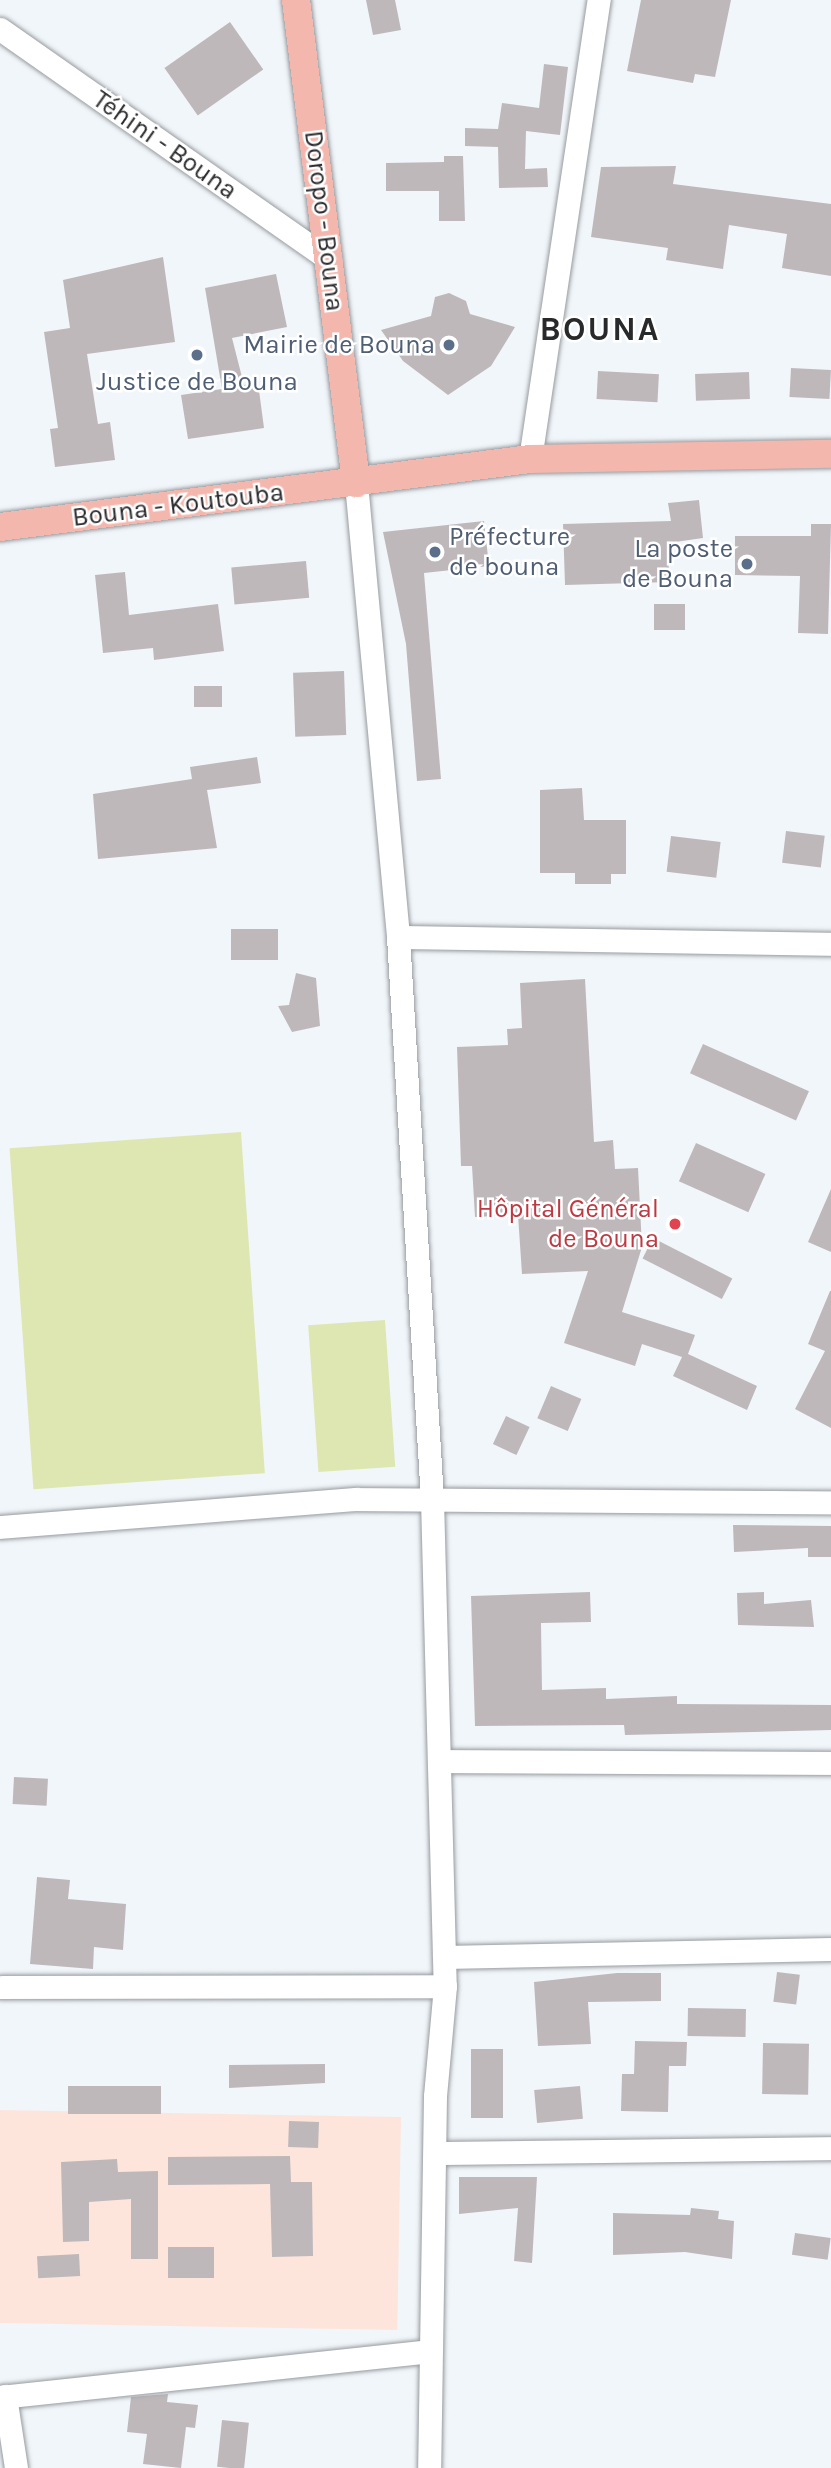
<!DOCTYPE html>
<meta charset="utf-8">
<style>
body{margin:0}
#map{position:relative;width:831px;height:2468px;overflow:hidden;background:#f1f6fa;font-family:Karla,sans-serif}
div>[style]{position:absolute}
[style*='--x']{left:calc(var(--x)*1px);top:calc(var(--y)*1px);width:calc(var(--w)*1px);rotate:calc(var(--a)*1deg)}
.industrial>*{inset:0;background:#fee5dc;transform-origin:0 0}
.green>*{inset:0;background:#dee7b2;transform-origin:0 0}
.building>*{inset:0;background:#beb8bb;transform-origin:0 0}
.roads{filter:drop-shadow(0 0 2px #979b9f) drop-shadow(0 0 2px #979b9f)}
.minor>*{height:23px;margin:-11.5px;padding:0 11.5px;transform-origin:11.5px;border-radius:11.5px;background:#fff}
.major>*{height:28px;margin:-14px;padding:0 14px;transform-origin:14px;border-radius:14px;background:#f4b7ad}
.dots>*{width:19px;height:19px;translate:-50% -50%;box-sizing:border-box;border:4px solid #fff;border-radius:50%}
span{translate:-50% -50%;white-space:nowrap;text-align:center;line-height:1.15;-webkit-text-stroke:5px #fff;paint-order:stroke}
.street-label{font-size:26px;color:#28292b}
.service-label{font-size:26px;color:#4e5e75}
.right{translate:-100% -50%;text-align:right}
.left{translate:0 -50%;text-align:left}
.health-label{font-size:26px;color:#be3a42}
.district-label{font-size:33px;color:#28292b;font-weight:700;letter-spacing:2px}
</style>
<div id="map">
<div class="industrial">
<i style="left:401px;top:2117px;width:213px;height:401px;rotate:91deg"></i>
</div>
<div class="green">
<i style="left:241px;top:1132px;width:342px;height:232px;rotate:86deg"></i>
<i style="left:385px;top:1320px;width:147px;height:77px;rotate:86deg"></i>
</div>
<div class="building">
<i style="clip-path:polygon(366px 0,395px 0,401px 30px,373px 35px)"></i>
<i style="clip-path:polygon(641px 0,731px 0,715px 77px,695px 74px,693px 83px,627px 71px)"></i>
<i style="left:230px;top:22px;width:58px;height:80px;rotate:55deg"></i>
<i style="clip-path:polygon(544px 64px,568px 67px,560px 135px,526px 131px,525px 169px,547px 168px,548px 187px,499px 188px,498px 147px,465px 146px,465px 128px,498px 129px,502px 103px,539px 108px)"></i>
<i style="clip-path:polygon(444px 156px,463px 156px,465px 221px,439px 221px,439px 191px,386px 191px,386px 163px,444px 162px)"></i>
<i style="clip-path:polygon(676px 166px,673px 184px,831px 204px,831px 276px,782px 268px,787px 234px,729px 225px,723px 269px,666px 260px,668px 248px,591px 237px,601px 167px)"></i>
<i style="clip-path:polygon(163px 257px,175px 342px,87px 354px,98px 424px,110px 422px,115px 460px,55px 467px,50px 429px,58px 428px,44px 332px,70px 328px,63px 280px)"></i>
<i style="clip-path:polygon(276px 274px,287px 327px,232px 338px,244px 385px,258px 383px,264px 428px,188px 439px,181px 395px,222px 389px,205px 288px)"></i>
<i style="clip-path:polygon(449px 293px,466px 301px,470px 314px,515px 327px,491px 366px,448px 395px,403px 361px,381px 330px,431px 316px,435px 297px)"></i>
<i style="left:791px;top:368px;width:40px;height:29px;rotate:3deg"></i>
<i style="left:598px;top:371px;width:61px;height:28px;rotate:3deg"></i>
<i style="left:749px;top:372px;width:27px;height:54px;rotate:88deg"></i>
<i style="clip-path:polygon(699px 500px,703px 538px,668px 543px,669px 582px,565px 585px,563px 524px,671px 521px,668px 503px)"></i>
<i style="clip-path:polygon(484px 521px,489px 566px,424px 573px,441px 779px,417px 781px,406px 644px,383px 532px)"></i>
<i style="clip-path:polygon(811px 524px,831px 524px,828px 634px,798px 633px,800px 576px,735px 575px,735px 536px,811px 536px)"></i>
<i style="left:306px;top:561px;width:37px;height:75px;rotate:85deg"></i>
<i style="clip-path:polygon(125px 572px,129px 615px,218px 604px,224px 651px,154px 660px,153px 648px,103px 653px,95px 575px)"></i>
<i style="left:654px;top:604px;width:31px;height:26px"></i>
<i style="left:344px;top:671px;width:64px;height:51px;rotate:88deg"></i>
<i style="left:194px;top:686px;width:28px;height:21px"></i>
<i style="clip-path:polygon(257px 757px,261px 783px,207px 790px,217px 848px,98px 859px,93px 794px,192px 779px,190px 767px)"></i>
<i style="clip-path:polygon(582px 788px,584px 820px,626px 820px,626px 874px,611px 874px,611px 884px,575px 884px,575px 873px,540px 873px,540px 790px)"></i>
<i style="left:786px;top:831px;width:39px;height:32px;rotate:7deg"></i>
<i style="left:671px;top:836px;width:50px;height:36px;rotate:7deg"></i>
<i style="left:278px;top:929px;width:31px;height:47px;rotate:90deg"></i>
<i style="clip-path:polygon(296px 973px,316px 978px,320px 1026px,292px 1032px,278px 1006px,289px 1005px)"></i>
<i style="clip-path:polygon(585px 979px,594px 1142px,613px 1140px,615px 1169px,638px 1168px,642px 1247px,622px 1312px,695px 1335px,688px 1354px,757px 1386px,747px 1410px,673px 1376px,682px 1357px,642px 1344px,635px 1366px,564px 1343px,588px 1271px,522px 1274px,518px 1215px,475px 1217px,472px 1166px,461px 1166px,457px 1047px,508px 1045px,507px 1029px,522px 1028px,520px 983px)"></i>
<i style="left:703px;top:1044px;width:116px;height:32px;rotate:24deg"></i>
<i style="left:696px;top:1143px;width:76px;height:42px;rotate:24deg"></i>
<i style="clip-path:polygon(831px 1189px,831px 1252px,808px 1242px)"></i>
<i style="left:653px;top:1238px;width:89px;height:23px;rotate:27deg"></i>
<i style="clip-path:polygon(830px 1291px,831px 1291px,831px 1428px,795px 1409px,825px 1351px,808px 1344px)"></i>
<i style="left:551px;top:1386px;width:33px;height:35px;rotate:23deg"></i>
<i style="left:506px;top:1416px;width:26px;height:31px;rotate:25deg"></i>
<i style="clip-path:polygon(733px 1525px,831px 1526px,831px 1557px,808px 1557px,808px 1548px,734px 1552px)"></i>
<i style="clip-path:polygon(590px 1592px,591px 1622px,541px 1623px,542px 1690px,606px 1688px,606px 1699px,677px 1696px,677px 1704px,831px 1705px,831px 1730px,625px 1735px,624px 1725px,475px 1726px,471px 1596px)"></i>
<i style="clip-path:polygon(764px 1592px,764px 1604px,811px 1600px,814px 1627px,738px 1625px,737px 1593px)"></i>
<i style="left:14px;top:1777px;width:34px;height:27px;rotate:3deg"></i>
<i style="clip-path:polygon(37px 1877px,70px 1880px,68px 1899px,126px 1904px,123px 1950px,94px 1947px,93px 1969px,30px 1964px)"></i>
<i style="left:777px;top:1972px;width:23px;height:30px;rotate:7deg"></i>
<i style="clip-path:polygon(617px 1973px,661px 1973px,661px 2001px,588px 2002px,591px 2044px,538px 2046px,534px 1982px)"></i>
<i style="left:688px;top:2008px;width:58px;height:28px;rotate:1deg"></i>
<i style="clip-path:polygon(635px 2041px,687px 2042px,686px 2066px,669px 2066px,668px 2112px,621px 2111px,622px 2074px,634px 2074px)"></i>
<i style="left:763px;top:2043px;width:46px;height:51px;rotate:1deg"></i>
<i style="left:471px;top:2049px;width:32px;height:69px"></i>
<i style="clip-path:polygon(325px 2064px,325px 2083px,229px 2088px,229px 2065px)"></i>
<i style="left:68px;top:2086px;width:93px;height:28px"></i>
<i style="left:580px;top:2086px;width:33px;height:46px;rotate:85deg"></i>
<i style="left:289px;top:2121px;width:30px;height:26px;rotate:2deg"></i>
<i style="clip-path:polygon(290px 2156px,291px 2182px,312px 2182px,313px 2256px,272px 2257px,270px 2184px,168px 2185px,168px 2157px)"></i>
<i style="clip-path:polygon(117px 2159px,118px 2172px,158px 2171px,158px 2259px,131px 2259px,131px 2199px,89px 2202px,89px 2241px,63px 2242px,61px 2162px)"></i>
<i style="clip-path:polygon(459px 2177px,537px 2177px,532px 2263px,514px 2261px,518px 2208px,459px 2214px)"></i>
<i style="clip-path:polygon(691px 2208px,719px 2211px,718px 2219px,734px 2221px,732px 2259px,685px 2252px,613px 2255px,613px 2213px,690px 2215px)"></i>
<i style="left:795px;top:2233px;width:36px;height:22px;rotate:8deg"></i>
<i style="left:168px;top:2247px;width:46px;height:31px"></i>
<i style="left:79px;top:2254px;width:22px;height:42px;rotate:87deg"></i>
<i style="clip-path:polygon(168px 2394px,167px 2402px,198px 2405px,195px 2428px,186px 2427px,181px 2468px,143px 2464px,147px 2434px,127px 2432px,131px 2397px)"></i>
<i style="left:222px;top:2420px;width:27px;height:47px;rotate:6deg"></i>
</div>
<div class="roads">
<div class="minor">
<i style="--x:0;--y:29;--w:403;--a:35"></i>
<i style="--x:530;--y:459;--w:464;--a:-81.5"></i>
<i style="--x:356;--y:483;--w:456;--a:84.7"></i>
<i style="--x:398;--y:937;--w:563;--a:86.54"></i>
<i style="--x:432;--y:1499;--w:487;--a:88.5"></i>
<i style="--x:445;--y:1986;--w:110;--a:95.2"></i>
<i style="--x:435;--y:2096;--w:372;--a:90.9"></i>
<i style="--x:398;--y:937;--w:433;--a:0.9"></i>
<i style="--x:0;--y:1527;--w:357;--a:-4.5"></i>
<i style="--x:356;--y:1499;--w:475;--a:0.4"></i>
<i style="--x:439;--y:1761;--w:392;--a:0.3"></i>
<i style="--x:444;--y:1957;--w:387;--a:-1.2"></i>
<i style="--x:2;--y:1987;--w:443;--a:-0.1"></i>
<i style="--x:435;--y:2153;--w:396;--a:-0.7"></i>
<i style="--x:5;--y:2396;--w:73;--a:81.3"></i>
<i style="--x:0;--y:2397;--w:429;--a:-6.1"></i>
</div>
<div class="major">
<i style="--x:296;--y:0;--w:487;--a:82.9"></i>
<i style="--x:0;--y:527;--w:534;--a:-7.31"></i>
<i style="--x:530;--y:459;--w:301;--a:-1"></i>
</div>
</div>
<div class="dots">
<i style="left:449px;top:345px;background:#5c6f8a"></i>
<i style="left:197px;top:355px;background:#5c6f8a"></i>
<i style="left:435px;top:552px;background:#5c6f8a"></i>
<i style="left:747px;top:564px;background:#5c6f8a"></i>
<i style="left:675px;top:1224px;background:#e0444e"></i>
</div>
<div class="street-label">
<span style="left:165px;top:145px;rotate:35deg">Téhini - Bouna</span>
<span style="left:324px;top:221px;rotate:83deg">Doropo - Bouna</span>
<span style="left:178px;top:505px;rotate:-7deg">Bouna - Koutouba</span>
</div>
<div class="service-label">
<span class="right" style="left:435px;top:345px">Mairie de Bouna</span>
<span style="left:197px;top:382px">Justice de Bouna</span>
<span class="left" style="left:449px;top:552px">Préfecture<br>de bouna</span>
<span class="right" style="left:733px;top:564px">La poste<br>de Bouna</span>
</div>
<div class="health-label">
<span class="right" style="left:659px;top:1224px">Hôpital Général<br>de Bouna</span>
</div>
<div class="district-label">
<span style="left:600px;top:330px">BOUNA</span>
</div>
</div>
